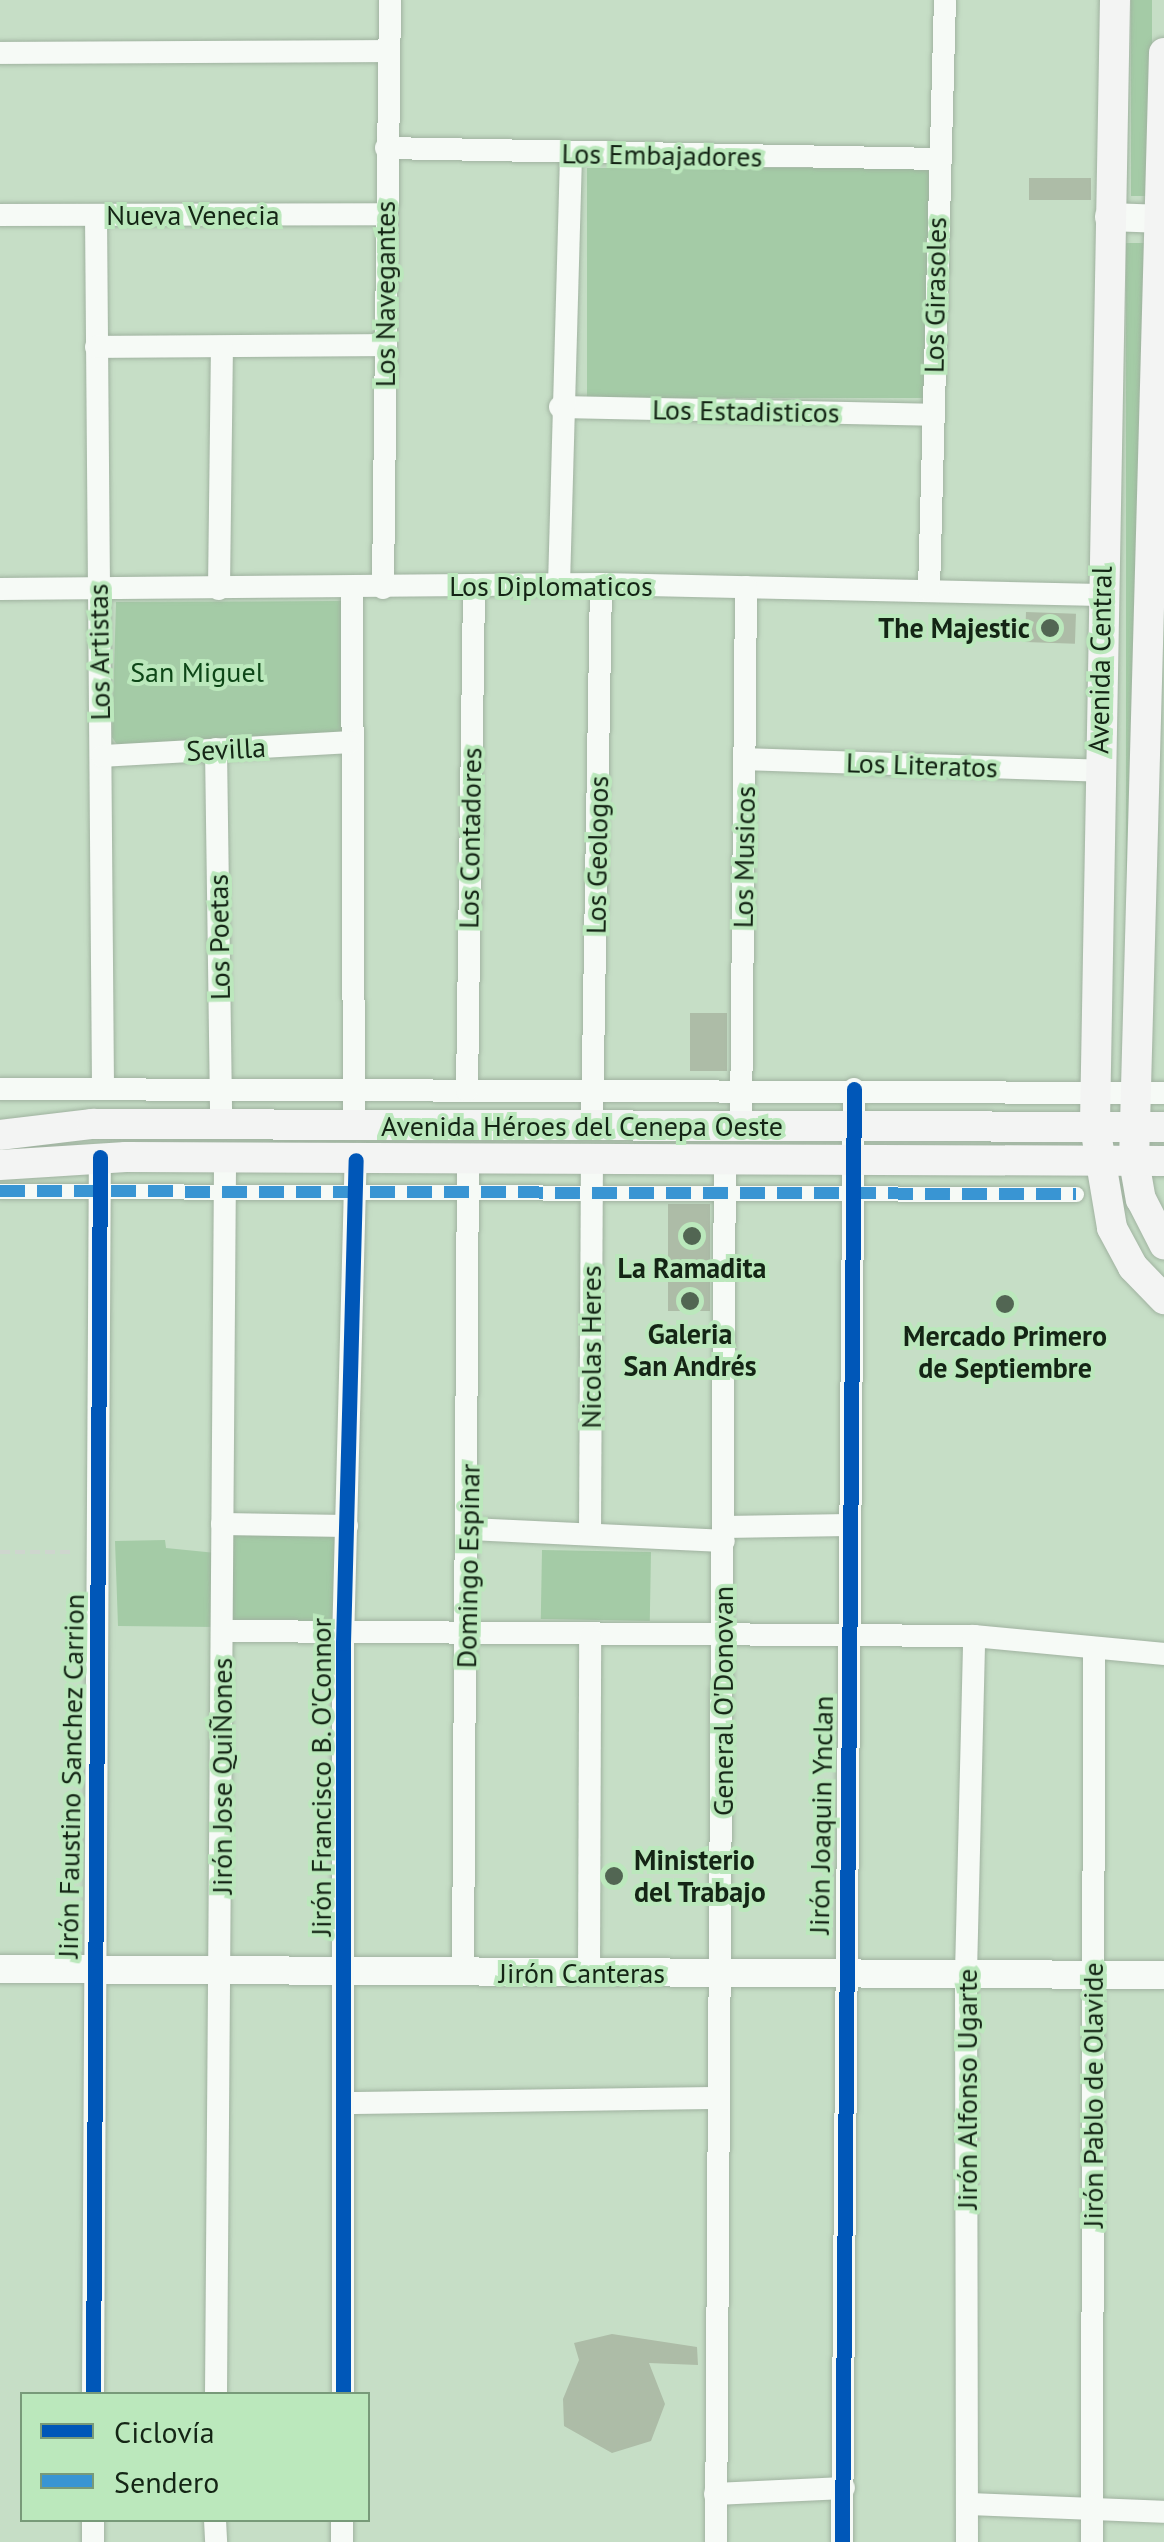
<!DOCTYPE html>
<meta charset="utf-8">
<style>
body{margin:0}
#map{position:relative;width:1164px;height:2542px;overflow:hidden;background:#c6dec6;font-family:"PT Sans",sans-serif}
div>[style]{position:absolute}
[style*='--x']{left:calc(var(--x)*1px);top:calc(var(--y)*1px);width:calc(var(--w)*1px);rotate:calc(var(--a)*1deg)}
.green>*{inset:0;background:#a4cba6;transform-origin:0 0}
.building>*{inset:0;background:#adbca7;transform-origin:0 0}
.path>*{height:4px;margin-top:-2px;transform-origin:0;background:repeating-linear-gradient(90deg,#ced6ce 0 10px,transparent 0 15px)}
.roads{filter:drop-shadow(0 0 2px #a0b2a0) drop-shadow(0 0 2px #a0b2a0)}
.pedestrian>*{height:15px;margin:-7.5px;padding:0 7.5px;transform-origin:7.5px;border-radius:7.5px;background:#f6faf6}
.minor>*{height:22px;margin:-11px;padding:0 11px;transform-origin:11px;border-radius:11px;background:#f6faf6}
.tertiary>*{height:28px;margin:-14px;padding:0 14px;transform-origin:14px;border-radius:14px;background:#f6faf6}
.secondary>*{height:30px;margin:-15px;padding:0 15px;transform-origin:15px;border-radius:15px;background:#f3f4f3}
.quiet>*{height:12px;margin-top:-6px;transform-origin:0;background:repeating-linear-gradient(90deg,#3995d3 0 25px,transparent 0 37px)}
.cycleway>*{height:15px;margin:-7.5px;padding:0 7.5px;transform-origin:7.5px;border-radius:7.5px;background:#0057b8}
.dots>*{width:28px;height:28px;translate:-50% -50%;box-sizing:border-box;border:5px solid #bbe8bc;border-radius:50%}
span{translate:-50% -50%;white-space:nowrap;text-align:center;line-height:1.15;-webkit-text-stroke:8px #bbe8bc;paint-order:stroke}
.street-label{font-size:28px;color:#142515}
.poi-label{font-size:28px;color:#142515;font-weight:700}
.right{translate:-100% -50%;text-align:right}
.left{translate:0 -50%;text-align:left}
.park-label{font-size:28px;color:#0d4617}
.legend{position:absolute;left:20px;top:2392px;width:350px;height:130px;box-sizing:border-box;background:#bbe8bc;border:2px solid #789a79;margin:0;padding:12px 18px;list-style:none;font-size:30px;color:#142515}
.legend li{display:flex;align-items:center;gap:20px;height:50px}
.legend b{width:50px;border:2px solid #789a79}
</style>
<div id="map">
<div class="green">
<i style="left:1131px;top:0;width:21px;height:196px"></i>
<i style="left:587px;top:168px;width:346px;height:230px"></i>
<i style="left:1126px;top:243px;width:21px;height:825px"></i>
<i style="clip-path:polygon(344px 601px,344px 734px,118px 746px,112px 737px,116px 602px)"></i>
<i style="left:343px;top:1534px;width:95px;height:114px;rotate:91deg"></i>
<i style="clip-path:polygon(165px 1540px,166px 1548px,216px 1553px,216px 1627px,118px 1626px,115px 1541px)"></i>
<i style="left:542px;top:1550px;width:109px;height:69px;rotate:1deg"></i>
</div>
<div class="building">
<i style="left:1029px;top:178px;width:62px;height:22px"></i>
<i style="left:1026px;top:612px;width:50px;height:30px;rotate:2deg"></i>
<i style="left:727px;top:1013px;width:58px;height:37px;rotate:90deg"></i>
<i style="left:668px;top:1204px;width:42px;height:107px"></i>
<i style="clip-path:polygon(612px 2334px,697px 2347px,698px 2365px,649px 2363px,665px 2404px,651px 2441px,612px 2453px,564px 2426px,563px 2399px,579px 2360px,574px 2343px)"></i>
</div>
<div class="path">
<i style="--x:0;--y:1552;--w:74;--a:0"></i>
</div>
<div class="roads">
<div class="pedestrian">
<i style="--x:0;--y:1191;--w:1076;--a:0.16"></i>
</div>
<div class="minor">
<i style="--x:0;--y:53;--w:388;--a:-0.3"></i>
<i style="--x:386;--y:148;--w:553;--a:1.14"></i>
<i style="--x:0;--y:215;--w:385;--a:-0.1"></i>
<i style="--x:96;--y:215;--w:874;--a:89.54"></i>
<i style="--x:96;--y:347;--w:289;--a:-0.4"></i>
<i style="--x:560;--y:407;--w:372;--a:1.2"></i>
<i style="--x:559;--y:585;--w:431;--a:-88.4"></i>
<i style="--x:352;--y:588;--w:537;--a:89.79"></i>
<i style="--x:383;--y:588;--w:588;--a:-89.32"></i>
<i style="--x:0;--y:589;--w:601;--a:-0.48"></i>
<i style="--x:601;--y:584;--w:500;--a:1.26"></i>
<i style="--x:219;--y:589;--w:242;--a:-89.3"></i>
<i style="--x:929;--y:590;--w:590;--a:-88.45"></i>
<i style="--x:216;--y:749;--w:376;--a:89.2"></i>
<i style="--x:102;--y:756;--w:248;--a:-3.2"></i>
<i style="--x:745;--y:759;--w:353;--a:1.9"></i>
<i style="--x:0;--y:1089;--w:1164;--a:0.2"></i>
<i style="--x:467;--y:1090;--w:504;--a:-89.2"></i>
<i style="--x:592;--y:1126;--w:542;--a:-89.05"></i>
<i style="--x:741;--y:1127;--w:540;--a:-89.47"></i>
<i style="--x:222;--y:1524;--w:125;--a:0.9"></i>
<i style="--x:724;--y:1527;--w:125;--a:-0.9"></i>
<i style="--x:470;--y:1529;--w:254;--a:2.7"></i>
<i style="--x:590;--y:1533;--w:373;--a:-89.7"></i>
<i style="--x:222;--y:1631;--w:752;--a:0.38"></i>
<i style="--x:974;--y:1636;--w:191;--a:5.4"></i>
<i style="--x:463;--y:1972;--w:812;--a:-89.65"></i>
<i style="--x:589;--y:1975;--w:338;--a:-89.8"></i>
<i style="--x:348;--y:2103;--w:371;--a:-0.8"></i>
<i style="--x:93;--y:2394;--w:1237;--a:-89.68"></i>
<i style="--x:216;--y:2394;--w:1236;--a:-89.58"></i>
<i style="--x:343;--y:2394;--w:751;--a:-90"></i>
<i style="--x:343;--y:1643;--w:483;--a:-88.5"></i>
<i style="--x:715;--y:2494;--w:129;--a:-2.7"></i>
<i style="--x:968;--y:2504;--w:196;--a:2.3"></i>
<i style="--x:215;--y:2520;--w:22;--a:87"></i>
<i style="--x:342;--y:2520;--w:22;--a:90"></i>
<i style="--x:93;--y:2542;--w:22;--a:-90"></i>
<i style="--x:716;--y:2542;--w:1381;--a:-89.63"></i>
<i style="--x:842;--y:2542;--w:1453;--a:-89.53"></i>
<i style="--x:967;--y:2542;--w:569;--a:-90.1"></i>
<i style="--x:966;--y:1973;--w:337;--a:-88.6"></i>
<i style="--x:1092;--y:2542;--w:894;--a:-89.87"></i>
</div>
<div class="tertiary">
<i style="--x:1109;--y:217;--w:55;--a:2.1"></i>
<i style="--x:0;--y:1969;--w:1164;--a:0.3"></i>
</div>
<div class="secondary">
<i style="--x:1115;--y:0;--w:1127;--a:91.02"></i>
<i style="--x:1095;--y:1127;--w:102;--a:80.4"></i>
<i style="--x:1112;--y:1228;--w:44;--a:61.7"></i>
<i style="--x:1133;--y:1267;--w:45;--a:45.9"></i>
<i style="--x:1164;--y:53;--w:1108;--a:91.55"></i>
<i style="--x:1134;--y:1161;--w:39;--a:80"></i>
<i style="--x:1141;--y:1199;--w:51;--a:62.9"></i>
<i style="--x:0;--y:1135;--w:93;--a:-6.8"></i>
<i style="--x:92;--y:1124;--w:1072;--a:0.16"></i>
<i style="--x:0;--y:1165;--w:126;--a:-3.6"></i>
<i style="--x:126;--y:1157;--w:1038;--a:0.22"></i>
</div>
</div>
<div class="quiet">
<i style="--x:0;--y:1191;--w:1076;--a:0.16"></i>
</div>
<div class="cycleway">
<i style="--x:93;--y:2394;--w:1237;--a:-89.68"></i>
<i style="--x:343;--y:2394;--w:751;--a:-90"></i>
<i style="--x:343;--y:1643;--w:483;--a:-88.5"></i>
<i style="--x:842;--y:2542;--w:1453;--a:-89.53"></i>
</div>
<div class="dots">
<i style="left:1050px;top:628px;background:#526653"></i>
<i style="left:692px;top:1236px;background:#526653"></i>
<i style="left:690px;top:1301px;background:#526653"></i>
<i style="left:1005px;top:1304px;background:#526653"></i>
<i style="left:614px;top:1876px;background:#526653"></i>
</div>
<div class="street-label">
<span style="left:662px;top:155px;rotate:1deg">Los Embajadores</span>
<span style="left:193px;top:215px">Nueva Venecia</span>
<span style="left:385px;top:294px;rotate:-90deg">Los Navegantes</span>
<span style="left:935px;top:295px;rotate:-89deg">Los Girasoles</span>
<span style="left:746px;top:411px;rotate:1deg">Los Estadisticos</span>
<span style="left:551px;top:586px">Los Diplomaticos</span>
<span style="left:99px;top:652px;rotate:-91deg">Los Artistas</span>
<span style="left:1100px;top:660px;rotate:-89deg">Avenida Central</span>
<span style="left:226px;top:749px;rotate:-3deg">Sevilla</span>
<span style="left:922px;top:765px;rotate:2deg">Los Literatos</span>
<span style="left:470px;top:838px;rotate:-89deg">Los Contadores</span>
<span style="left:597px;top:855px;rotate:-89deg">Los Geologos</span>
<span style="left:744px;top:857px;rotate:-89deg">Los Musicos</span>
<span style="left:219px;top:937px;rotate:-91deg">Los Poetas</span>
<span style="left:582px;top:1126px">Avenida Héroes del Cenepa Oeste</span>
<span style="left:591px;top:1347px;rotate:-90deg">Nicolas Heres</span>
<span style="left:468px;top:1566px;rotate:-89deg">Domingo Espinar</span>
<span style="left:723px;top:1701px;rotate:-90deg">General O'Donovan</span>
<span style="left:71px;top:1776px;rotate:-89deg">Jirón Faustino Sanchez Carrion</span>
<span style="left:222px;top:1776px;rotate:-90deg">Jirón Jose QuiÑones</span>
<span style="left:321px;top:1777px;rotate:-90deg">Jirón Francisco B. O'Connor</span>
<span style="left:821px;top:1815px;rotate:-89deg">Jirón Joaquin Ynclan</span>
<span style="left:582px;top:1973px">Jirón Canteras</span>
<span style="left:967px;top:2089px;rotate:-90deg">Jirón Alfonso Ugarte</span>
<span style="left:1093px;top:2095px;rotate:-90deg">Jirón Pablo de Olavide</span>
</div>
<div class="poi-label">
<span class="right" style="left:1030px;top:628px">The Majestic</span>
<span style="left:692px;top:1268px">La Ramadita</span>
<span style="left:690px;top:1350px">Galeria<br>San Andrés</span>
<span style="left:1005px;top:1352px">Mercado Primero<br>de Septiembre</span>
<span class="left" style="left:634px;top:1876px">Ministerio<br>del Trabajo</span>
</div>
<div class="park-label">
<span style="left:197px;top:672px">San Miguel</span>
</div>
<ul class="legend">
<li><b style="height:12px;background:#0057b8"></b>Ciclovía</li>
<li><b style="height:12px;background:#3995d3"></b>Sendero</li>
</ul>
</div>
